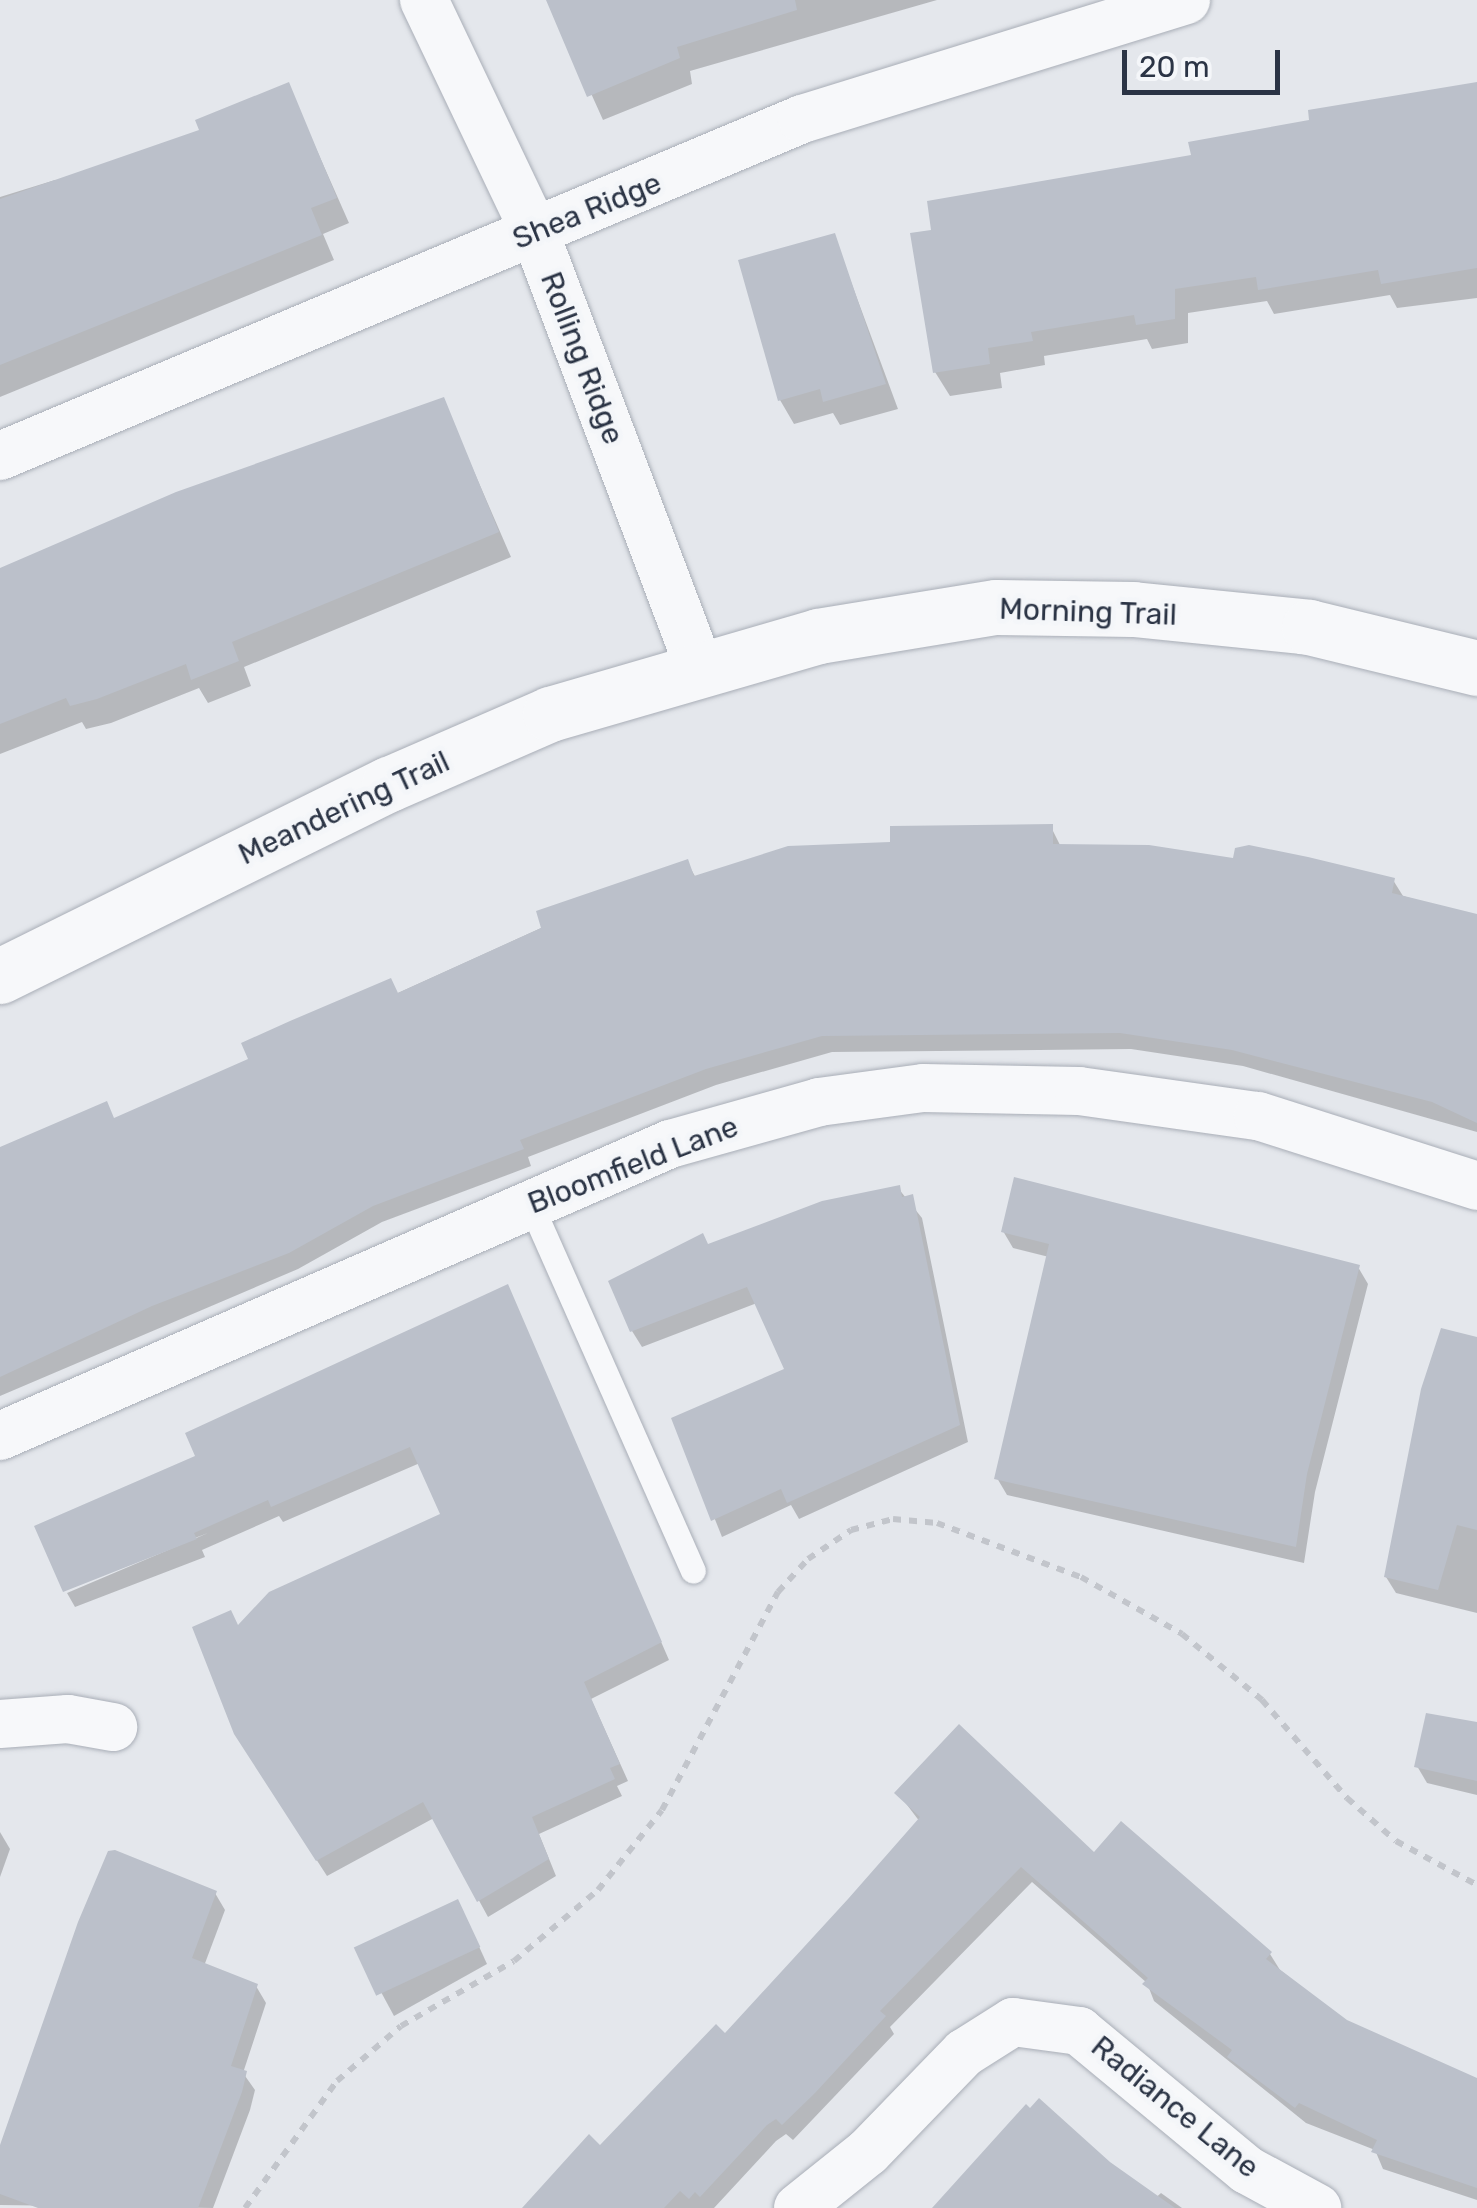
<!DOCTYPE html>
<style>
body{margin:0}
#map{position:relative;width:1477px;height:2208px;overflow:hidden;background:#e4e7ec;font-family:Rubik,sans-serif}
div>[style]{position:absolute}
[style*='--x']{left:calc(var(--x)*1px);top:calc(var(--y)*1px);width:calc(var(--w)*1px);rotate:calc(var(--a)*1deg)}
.shadow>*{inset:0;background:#0003}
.building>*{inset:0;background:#bbc0ca;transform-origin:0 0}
.path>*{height:6px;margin-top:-3px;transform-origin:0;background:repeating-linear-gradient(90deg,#c2c5cb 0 8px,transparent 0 16px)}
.roads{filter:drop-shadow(0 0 2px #a9aeb7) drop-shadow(0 0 2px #a9aeb7)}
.service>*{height:25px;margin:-12.5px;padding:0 12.5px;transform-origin:12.5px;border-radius:12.5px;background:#f7f8fa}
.minor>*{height:48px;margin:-24px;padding:0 24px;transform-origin:24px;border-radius:24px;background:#f7f8fa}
.tertiary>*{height:55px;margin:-27.5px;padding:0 27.5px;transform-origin:27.5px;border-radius:27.5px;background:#f7f8fa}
span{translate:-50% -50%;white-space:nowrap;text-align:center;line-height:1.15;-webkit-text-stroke:10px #f4f6f9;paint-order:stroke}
.street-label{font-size:30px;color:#2b3445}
.scale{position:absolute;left:1122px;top:50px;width:158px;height:45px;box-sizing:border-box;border:5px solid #2b3445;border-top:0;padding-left:12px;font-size:30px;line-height:35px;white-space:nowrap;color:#2b3445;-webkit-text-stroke:8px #f4f6f9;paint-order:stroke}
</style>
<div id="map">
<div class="shadow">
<i style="clip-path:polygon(549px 0,937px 0,690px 71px,692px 84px,603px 120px)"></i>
<i style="clip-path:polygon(1477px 84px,1477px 298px,1397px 308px,1390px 295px,1274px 314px,1267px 301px,1188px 313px,1188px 343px,1152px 349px,1147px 339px,1044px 356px,1045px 365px,1000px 373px,1002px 388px,950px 396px,935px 372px,1193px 157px,1312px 122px,1311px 112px)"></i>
<i style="clip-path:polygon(288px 85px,349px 223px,323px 234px,334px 260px,0 397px,0 197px,55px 180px,59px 187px,202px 132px)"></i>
<i style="clip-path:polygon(834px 236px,898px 409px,840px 425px,833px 413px,794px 424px,780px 400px)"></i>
<i style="clip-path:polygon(443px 400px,511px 557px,244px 667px,251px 686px,208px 703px,199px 688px,111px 723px,86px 729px,82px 722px,0 754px,0 570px)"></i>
<i style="clip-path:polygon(1051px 827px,1061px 847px,1393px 880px,1403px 896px,1477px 917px,1477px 1132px,1243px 1066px,1131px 1049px,832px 1052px,716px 1085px,528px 1157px,531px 1166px,382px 1222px,298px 1269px,0 1396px,0 1150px,115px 1121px,687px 862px,696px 878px,892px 844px)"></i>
<i style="clip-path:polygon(898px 1188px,922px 1218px,968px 1442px,799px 1519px,791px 1505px,722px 1537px,675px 1419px,787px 1370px,757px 1303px,642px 1347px,632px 1331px,708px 1246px)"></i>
<i style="clip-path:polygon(1003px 1231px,1358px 1267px,1368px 1284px,1315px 1492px,1304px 1563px,1007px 1495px,997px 1478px,1049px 1257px,1013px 1248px)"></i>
<i style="clip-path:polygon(507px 1287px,669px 1660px,591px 1699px,628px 1781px,617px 1786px,622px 1796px,539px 1834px,556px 1876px,488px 1917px,434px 1818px,327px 1876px,247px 1752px,238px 1628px,443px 1515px,420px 1463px,283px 1522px,279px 1516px,202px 1550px,205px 1557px,75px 1607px,67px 1593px,208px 1533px,64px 1588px,199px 1457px)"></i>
<i style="clip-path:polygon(1477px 1340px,1477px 1613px,1396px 1593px,1386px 1577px)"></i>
<i style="clip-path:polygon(1477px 1725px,1477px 1795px,1427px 1783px,1417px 1766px)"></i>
<i style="clip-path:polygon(898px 1793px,1094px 1855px,1270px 1954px,1280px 1970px,1346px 2022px,1477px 2081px,1477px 2200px,1383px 2169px,1375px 2150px,1306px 2123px,1154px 2001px,1147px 1983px,1032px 1882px,890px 2027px,894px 2034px,793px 2140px,786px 2134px,776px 2141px,714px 2208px,530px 2208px,527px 2203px,589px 2138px,600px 2148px,725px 2036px,920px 1822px)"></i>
<i style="clip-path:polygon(0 1832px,10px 1849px,0 1877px)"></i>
<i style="clip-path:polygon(215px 1893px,225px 1910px,204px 1966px,256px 1986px,266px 2003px,243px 2073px,255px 2090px,250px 2110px,213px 2208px,0 2205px,0 2148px)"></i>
<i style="clip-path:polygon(466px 1918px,487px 1964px,394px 2016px,361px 1955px)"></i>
<i style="clip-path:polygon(1161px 2193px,1182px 2208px,1144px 2208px)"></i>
</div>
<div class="building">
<i style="clip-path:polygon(546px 0,795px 0,797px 10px,677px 47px,680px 58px,587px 97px)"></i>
<i style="clip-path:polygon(289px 82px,337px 198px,311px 208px,322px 235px,0 365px,0 199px,199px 130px,195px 120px)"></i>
<i style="clip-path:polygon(1477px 82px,1477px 268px,1381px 284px,1378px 270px,1258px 290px,1256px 277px,1175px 289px,1175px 319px,1136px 325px,1134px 315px,1031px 332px,1033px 341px,988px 348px,990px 364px,933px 373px,910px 233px,931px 230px,927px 201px,1191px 155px,1188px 142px,1309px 120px,1308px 110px)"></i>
<i style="clip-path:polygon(835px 233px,886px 384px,823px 402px,820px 389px,778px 401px,738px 260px)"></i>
<i style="clip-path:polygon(444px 397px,499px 532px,232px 642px,239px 661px,191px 680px,186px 664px,97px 699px,70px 706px,66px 698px,0 724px,0 568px,176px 492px)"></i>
<i style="clip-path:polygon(1053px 824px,1053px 844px,1149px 845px,1233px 858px,1235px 848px,1249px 845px,1308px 857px,1395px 878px,1392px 893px,1477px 914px,1477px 1123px,1432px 1102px,1232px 1050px,1120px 1033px,822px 1036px,706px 1069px,520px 1140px,524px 1149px,373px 1206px,289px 1253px,152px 1306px,0 1377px,0 1147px,107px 1101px,114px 1118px,248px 1059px,241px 1043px,290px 1021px,391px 978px,398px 993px,541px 928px,536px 911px,688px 859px,694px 876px,788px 846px,890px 842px,890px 826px)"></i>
<i style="clip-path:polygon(1014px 1177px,1360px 1265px,1307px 1474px,1296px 1547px,994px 1479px,1049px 1244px,1001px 1232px)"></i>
<i style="clip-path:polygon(900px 1185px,902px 1197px,913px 1194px,960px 1425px,787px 1503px,781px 1489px,711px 1521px,671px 1418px,784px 1369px,747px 1287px,630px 1332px,608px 1281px,703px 1233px,708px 1244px,822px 1201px)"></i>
<i style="clip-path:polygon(508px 1284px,662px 1642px,584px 1682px,620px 1764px,610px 1768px,615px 1779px,532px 1817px,549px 1859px,477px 1902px,423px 1802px,316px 1861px,234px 1734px,192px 1627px,231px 1610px,238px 1625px,269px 1592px,440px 1514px,410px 1447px,271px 1507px,268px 1500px,194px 1533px,197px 1539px,63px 1592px,34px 1526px,195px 1456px,185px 1433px)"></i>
<i style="clip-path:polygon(1441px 1328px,1477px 1337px,1477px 1530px,1457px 1525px,1438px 1590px,1384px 1577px,1421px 1389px)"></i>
<i style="clip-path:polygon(1426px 1713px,1477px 1722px,1477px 1781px,1414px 1767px)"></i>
<i style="clip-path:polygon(959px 1724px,1094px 1852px,1121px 1821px,1272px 1952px,1266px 1959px,1347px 2020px,1477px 2078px,1477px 2188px,1371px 2152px,1377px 2140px,1299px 2103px,1295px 2108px,1227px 2057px,1232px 2050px,1142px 1984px,1148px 1978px,1021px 1867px,880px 2011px,886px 2016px,815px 2093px,782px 2125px,776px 2119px,767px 2125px,700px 2197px,695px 2192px,689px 2199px,680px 2191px,664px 2208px,522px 2208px,589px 2134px,600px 2145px,716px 2024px,725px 2033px,848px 1899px,920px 1817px,894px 1793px)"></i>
<i style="clip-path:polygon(115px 1850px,217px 1891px,192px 1958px,258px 1984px,231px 2066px,247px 2071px,242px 2092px,198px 2208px,38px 2208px,0 2194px,0 2145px,78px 1922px,108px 1851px)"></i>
<i style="left:458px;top:1899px;width:53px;height:115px;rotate:65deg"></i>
<i style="clip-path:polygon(1039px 2098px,1110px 2162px,1175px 2208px,932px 2208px,1026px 2104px,1030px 2108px)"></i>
</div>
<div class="path">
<i style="--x:245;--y:2208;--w:157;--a:-54.1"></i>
<i style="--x:337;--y:2081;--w:84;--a:-40.7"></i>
<i style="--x:401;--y:2026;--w:130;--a:-29.9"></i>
<i style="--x:514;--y:1961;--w:110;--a:-40.2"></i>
<i style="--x:598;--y:1890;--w:102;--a:-51.3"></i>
<i style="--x:662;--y:1810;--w:247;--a:-62"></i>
<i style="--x:778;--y:1592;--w:45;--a:-47.7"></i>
<i style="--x:808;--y:1559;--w:52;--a:-34"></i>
<i style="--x:851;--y:1530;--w:43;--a:-14.7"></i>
<i style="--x:893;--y:1519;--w:44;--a:5.2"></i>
<i style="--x:937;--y:1523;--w:154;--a:20.6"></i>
<i style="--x:1081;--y:1577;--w:116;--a:29.4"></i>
<i style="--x:1182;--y:1634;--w:104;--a:39.5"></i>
<i style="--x:1262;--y:1700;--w:130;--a:49.1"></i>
<i style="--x:1347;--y:1798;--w:65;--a:41.3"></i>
<i style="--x:1396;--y:1841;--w:92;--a:28.5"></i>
</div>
<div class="roads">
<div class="service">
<i style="--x:530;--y:1203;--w:402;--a:66.1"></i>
</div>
<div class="minor">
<i style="--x:424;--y:0;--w:258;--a:64.5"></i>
<i style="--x:535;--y:233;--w:465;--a:69.3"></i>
<i style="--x:0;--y:456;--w:870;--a:-22.79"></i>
<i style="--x:802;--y:119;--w:402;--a:-17.2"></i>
<i style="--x:0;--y:1436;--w:731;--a:-23.55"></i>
<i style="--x:670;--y:1144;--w:155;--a:-15.7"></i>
<i style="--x:819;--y:1102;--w:105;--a:-7.7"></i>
<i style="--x:923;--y:1088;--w:156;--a:1.1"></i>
<i style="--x:1079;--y:1091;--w:181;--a:8"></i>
<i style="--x:1258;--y:1116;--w:230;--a:17.7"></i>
<i style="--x:0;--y:1724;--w:68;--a:-4.2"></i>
<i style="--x:68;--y:1719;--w:46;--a:10.1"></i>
<i style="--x:798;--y:2208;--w:90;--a:-38.7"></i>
<i style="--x:868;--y:2152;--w:138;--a:-45.9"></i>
<i style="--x:964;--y:2053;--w:58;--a:-32.3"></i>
<i style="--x:1013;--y:2022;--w:67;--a:7.8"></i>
<i style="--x:1079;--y:2031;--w:218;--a:39.6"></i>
<i style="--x:1247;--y:2170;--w:80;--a:28.5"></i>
</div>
<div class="tertiary">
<i style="--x:0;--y:976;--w:434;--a:-26.3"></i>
<i style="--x:389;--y:784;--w:176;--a:-23.5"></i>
<i style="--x:550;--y:714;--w:279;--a:-16.2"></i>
<i style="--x:818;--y:636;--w:180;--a:-9.3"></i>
<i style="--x:996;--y:607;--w:137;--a:0.8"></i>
<i style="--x:1133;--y:609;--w:177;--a:5.8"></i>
<i style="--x:1309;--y:627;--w:173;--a:13.7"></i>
</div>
</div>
<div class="street-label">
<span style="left:587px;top:211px;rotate:-22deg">Shea Ridge</span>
<span style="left:582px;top:358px;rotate:69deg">Rolling Ridge</span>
<span style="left:1088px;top:612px;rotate:2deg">Morning Trail</span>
<span style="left:344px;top:808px;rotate:-25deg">Meandering Trail</span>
<span style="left:633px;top:1165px;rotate:-21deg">Bloomfield Lane</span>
<span style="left:1175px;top:2107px;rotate:39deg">Radiance Lane</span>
</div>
<div class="scale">20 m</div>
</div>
